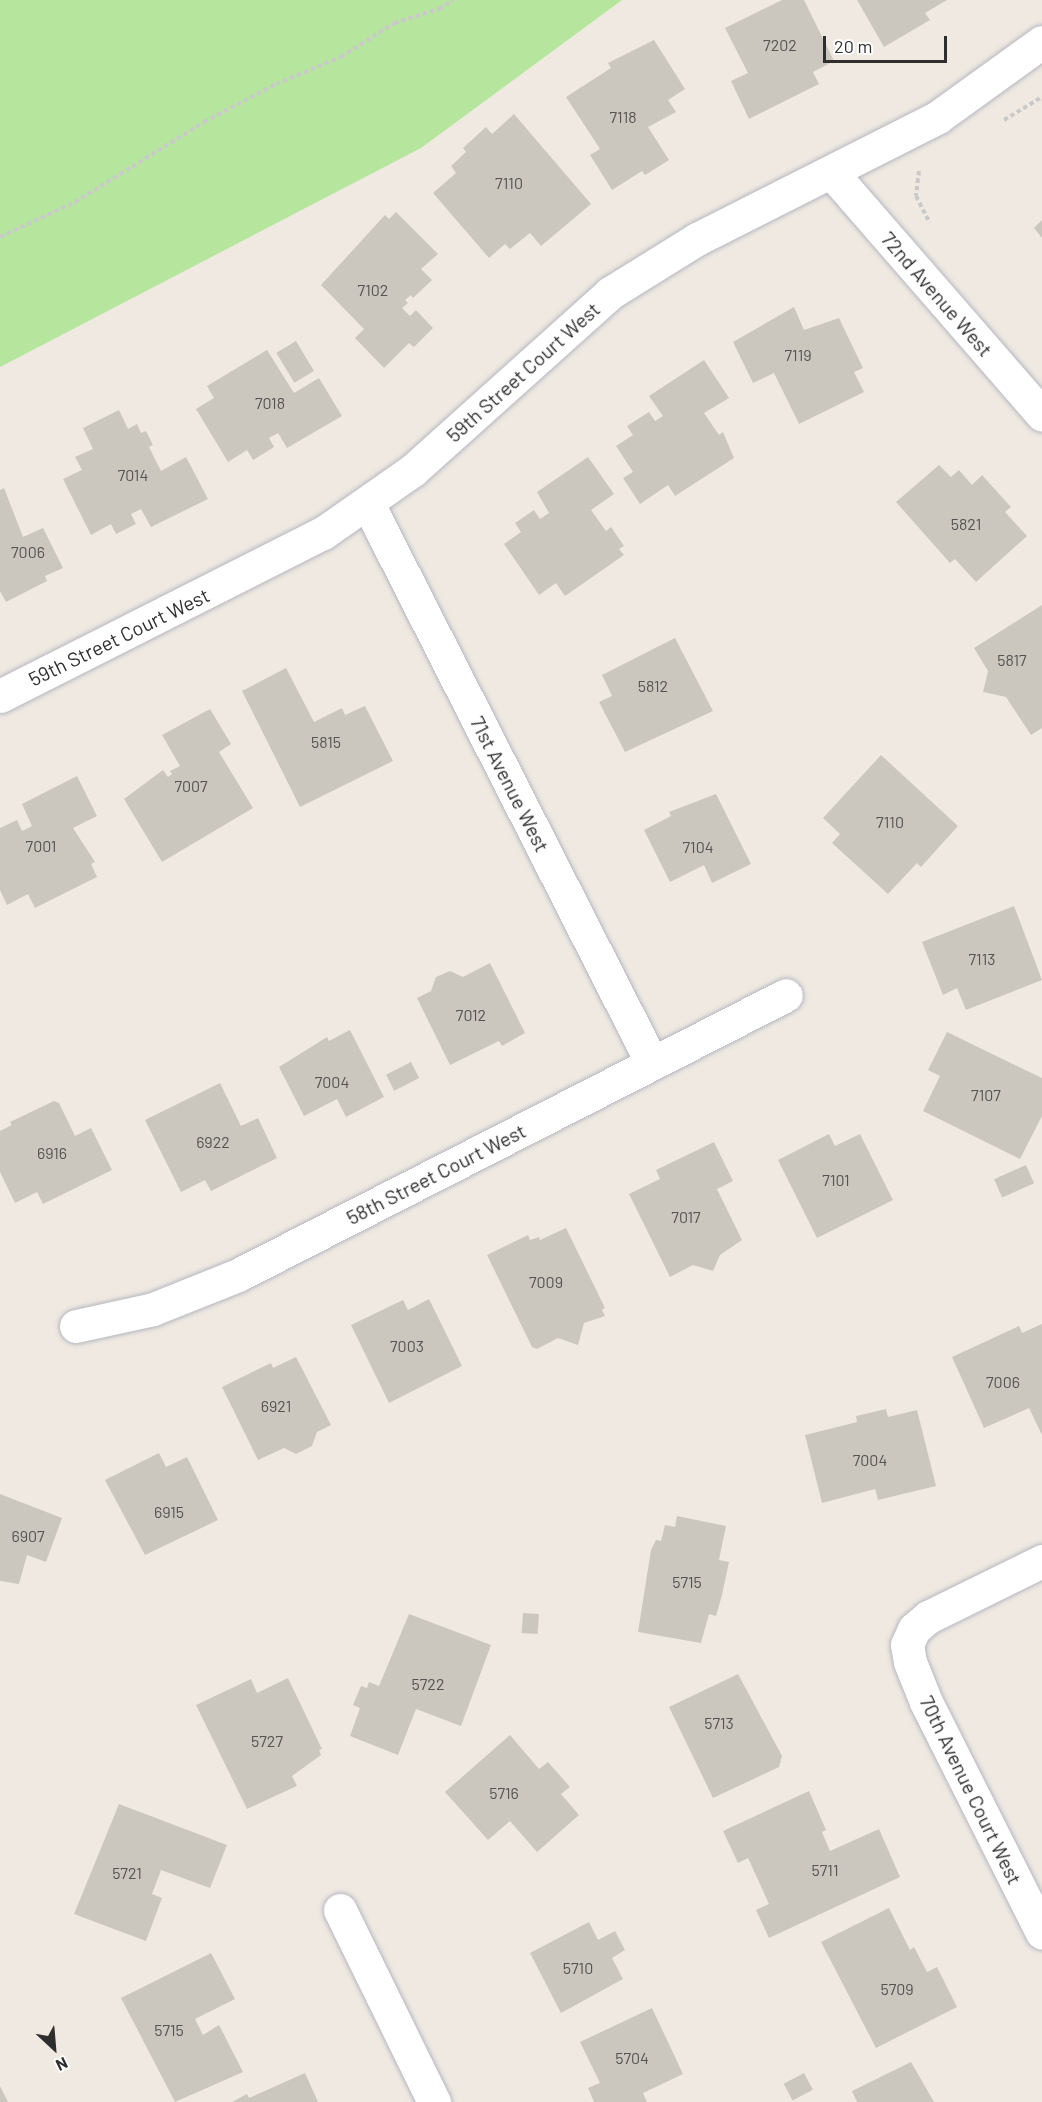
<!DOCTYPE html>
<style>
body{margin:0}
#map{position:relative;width:1042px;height:2102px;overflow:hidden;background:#efe9e1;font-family:Barlow,sans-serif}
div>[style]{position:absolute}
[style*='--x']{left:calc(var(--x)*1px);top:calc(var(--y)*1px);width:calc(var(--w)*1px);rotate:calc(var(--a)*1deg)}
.green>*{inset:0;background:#b6e59e}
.building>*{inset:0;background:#cbc7bf;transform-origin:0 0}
.path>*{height:4px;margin-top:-2px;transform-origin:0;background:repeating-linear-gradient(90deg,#c9c9c9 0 4.5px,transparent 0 7.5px)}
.roads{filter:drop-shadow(0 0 2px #b4b7c1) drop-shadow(0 0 2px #b4b7c1)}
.minor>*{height:33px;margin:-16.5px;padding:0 16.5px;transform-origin:16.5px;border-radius:16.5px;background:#fff}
span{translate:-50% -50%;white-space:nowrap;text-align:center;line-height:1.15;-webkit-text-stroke:4.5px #fff;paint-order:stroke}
.number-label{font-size:16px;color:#555452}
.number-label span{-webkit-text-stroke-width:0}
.street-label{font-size:20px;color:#2e2e2e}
.north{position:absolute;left:24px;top:2018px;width:60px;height:60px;-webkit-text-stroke:4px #fff;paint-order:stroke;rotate:154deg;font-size:16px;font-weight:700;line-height:24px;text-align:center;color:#2e2e2e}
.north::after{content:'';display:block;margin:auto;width:21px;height:27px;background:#2e2e2e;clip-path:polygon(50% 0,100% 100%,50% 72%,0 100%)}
.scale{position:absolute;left:823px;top:36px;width:124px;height:27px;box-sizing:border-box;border:3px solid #2e2e2e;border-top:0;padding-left:8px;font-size:18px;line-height:21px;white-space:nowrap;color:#2e2e2e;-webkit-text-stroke:4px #fff;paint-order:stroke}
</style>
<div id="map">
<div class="green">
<i style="clip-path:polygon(0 0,622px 0,421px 148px,0 367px)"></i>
</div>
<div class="building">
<i style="clip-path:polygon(782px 0,804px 0,834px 61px,813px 72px,819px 84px,749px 119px,731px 81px,748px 73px,725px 28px)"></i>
<i style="clip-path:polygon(857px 0,947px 0,925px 13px,930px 20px,884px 47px)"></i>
<i style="clip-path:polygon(654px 40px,685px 89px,668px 100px,676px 112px,648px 127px,669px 160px,645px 175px,642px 171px,612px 190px,590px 155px,600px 149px,566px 97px,611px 68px,608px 63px)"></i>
<i style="clip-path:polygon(514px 114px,591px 204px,541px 246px,530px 233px,510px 249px,505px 244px,489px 258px,433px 193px,456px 173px,451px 166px,466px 152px,463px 148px,486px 127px,492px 134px)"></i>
<i style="clip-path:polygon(396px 212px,438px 254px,421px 269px,432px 280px,413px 298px,411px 295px,405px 300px,408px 303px,402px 308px,410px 316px,416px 310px,433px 328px,414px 347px,409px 343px,384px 368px,355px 338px,364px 329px,321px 285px,385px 215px,389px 219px)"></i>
<i style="clip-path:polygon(1042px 220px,1042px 238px,1034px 228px)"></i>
<i style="clip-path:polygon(794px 307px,804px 330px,839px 318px,863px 368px,854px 372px,864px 392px,799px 424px,774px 373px,753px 383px,733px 342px)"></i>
<i style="left:296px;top:341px;width:35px;height:23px;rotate:59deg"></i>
<i style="clip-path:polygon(267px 350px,294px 393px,319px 378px,342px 416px,287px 448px,278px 433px,269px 438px,274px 447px,253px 460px,247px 450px,228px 462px,196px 409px,214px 398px,207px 386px)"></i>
<i style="clip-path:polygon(704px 360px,729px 398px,704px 413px,719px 435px,723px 432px,734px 458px,675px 496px,668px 485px,640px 504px,623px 478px,633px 472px,616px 446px,633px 435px,627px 426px,649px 412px,655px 421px,663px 416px,649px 396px)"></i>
<i style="clip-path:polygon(119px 410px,128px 429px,137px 424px,141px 433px,146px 431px,153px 445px,149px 447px,161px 471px,186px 457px,208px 499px,151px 527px,141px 509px,131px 514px,136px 524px,116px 534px,111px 524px,91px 535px,63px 479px,82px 470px,75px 457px,93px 449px,83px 428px)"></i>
<i style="clip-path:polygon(588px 457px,614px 494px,591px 510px,606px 531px,611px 527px,624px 546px,619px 549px,624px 555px,565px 596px,556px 583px,539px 595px,504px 544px,521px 532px,515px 523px,534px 510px,540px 519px,549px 513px,537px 492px)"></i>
<i style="clip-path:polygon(939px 465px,951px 477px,959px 470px,972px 485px,982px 475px,1011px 507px,1005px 512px,1027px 536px,976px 582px,955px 559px,950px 563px,896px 502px)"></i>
<i style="clip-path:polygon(4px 488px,23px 537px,43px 528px,63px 568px,45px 576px,47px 581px,6px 602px,0 591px,0 490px)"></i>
<i style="clip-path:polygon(1042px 605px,1042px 728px,1031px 735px,1006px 697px,983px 692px,988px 671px,974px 648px)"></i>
<i style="clip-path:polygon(675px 638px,713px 711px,625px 752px,599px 702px,612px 696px,602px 675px)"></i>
<i style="clip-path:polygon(286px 668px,314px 722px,342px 708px,345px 715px,365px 706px,393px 761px,300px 807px,242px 691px)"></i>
<i style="clip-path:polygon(210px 709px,231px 744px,219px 752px,253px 808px,162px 862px,124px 799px,163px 770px,168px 777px,172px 774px,170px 771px,180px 766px,162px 735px)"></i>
<i style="clip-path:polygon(881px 755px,958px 826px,921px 867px,917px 863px,888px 894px,832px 843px,840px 834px,823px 818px)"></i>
<i style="clip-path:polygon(77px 776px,97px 816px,73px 828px,95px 862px,91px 864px,97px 877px,35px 908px,28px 894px,7px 905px,0 890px,0 828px,17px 820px,22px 831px,32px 826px,22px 804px)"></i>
<i style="clip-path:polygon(716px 794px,751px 864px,712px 883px,704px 865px,670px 882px,644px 830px,671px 816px,669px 812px)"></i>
<i style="clip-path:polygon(1014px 906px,1042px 980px,966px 1010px,957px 988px,943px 995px,922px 942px)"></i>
<i style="clip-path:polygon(490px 963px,525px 1033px,502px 1046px,499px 1041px,450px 1065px,417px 998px,431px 991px,436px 977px,450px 971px,463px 977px)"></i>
<i style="clip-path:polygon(350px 1030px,384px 1097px,346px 1117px,337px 1099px,304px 1116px,279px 1067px,327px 1037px,329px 1041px)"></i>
<i style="clip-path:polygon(947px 1032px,1042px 1078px,1042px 1116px,1020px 1159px,923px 1111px,940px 1076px,928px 1070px)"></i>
<i style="left:411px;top:1062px;width:18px;height:28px;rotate:63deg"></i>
<i style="clip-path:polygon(220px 1083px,241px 1126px,258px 1118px,277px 1158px,211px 1191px,205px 1180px,181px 1192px,145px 1120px)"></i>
<i style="clip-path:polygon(54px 1101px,59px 1103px,75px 1136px,91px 1128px,112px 1170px,43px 1204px,37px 1192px,15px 1203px,0 1172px,0 1131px,12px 1125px,10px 1122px)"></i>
<i style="clip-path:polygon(829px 1134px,835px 1146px,860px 1134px,893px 1200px,817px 1238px,778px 1160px)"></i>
<i style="clip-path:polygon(714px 1142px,733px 1181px,717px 1189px,742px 1240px,720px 1255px,713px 1271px,693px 1265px,670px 1277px,629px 1194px,660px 1179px,656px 1170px)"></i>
<i style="left:1026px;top:1165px;width:20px;height:35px;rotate:66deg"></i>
<i style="clip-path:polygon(566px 1228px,605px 1308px,602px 1310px,605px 1316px,584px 1323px,578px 1345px,558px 1338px,537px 1349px,532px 1347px,487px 1255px,528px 1235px,530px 1240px,539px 1237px,540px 1240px)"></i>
<i style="clip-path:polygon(429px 1299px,462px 1366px,389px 1403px,351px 1325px,403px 1300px,408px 1310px)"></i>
<i style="clip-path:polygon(1042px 1324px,1042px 1435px,1029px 1408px,984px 1428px,952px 1357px,1019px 1326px,1022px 1333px)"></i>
<i style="clip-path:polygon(296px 1357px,331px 1425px,317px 1432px,312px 1446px,296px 1454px,284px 1448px,258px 1460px,222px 1387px,271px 1363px,273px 1368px)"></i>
<i style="clip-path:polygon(886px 1409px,888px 1417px,917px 1410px,936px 1486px,878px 1500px,875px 1489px,822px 1503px,805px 1435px,857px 1422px,856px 1416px)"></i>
<i style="clip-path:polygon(159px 1453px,166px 1467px,187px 1457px,218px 1520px,145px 1555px,105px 1480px)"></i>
<i style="clip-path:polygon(0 1494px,62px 1518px,46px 1562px,27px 1555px,19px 1584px,0 1581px)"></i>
<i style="clip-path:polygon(677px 1516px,726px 1526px,719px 1560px,729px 1562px,722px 1595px,716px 1616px,709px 1614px,701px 1643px,638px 1632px,651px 1550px,656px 1540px,661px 1541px,665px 1525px,675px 1527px)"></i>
<i style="left:523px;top:1613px;width:16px;height:20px;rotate:4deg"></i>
<i style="clip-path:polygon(409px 1614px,491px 1645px,461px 1726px,416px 1709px,398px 1755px,350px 1736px,360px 1708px,353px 1705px,361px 1686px,367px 1688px,369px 1682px,379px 1686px)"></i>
<i style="clip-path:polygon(738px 1674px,782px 1756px,779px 1767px,713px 1798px,669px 1707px)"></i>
<i style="clip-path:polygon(288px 1678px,322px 1749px,319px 1750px,321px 1755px,292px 1776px,297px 1786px,247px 1809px,196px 1705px,251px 1679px,257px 1693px)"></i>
<i style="clip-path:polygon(510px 1735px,539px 1769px,548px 1762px,570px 1787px,561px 1794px,579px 1815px,537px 1852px,510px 1821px,488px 1840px,445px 1792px)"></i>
<i style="clip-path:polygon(809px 1791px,826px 1830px,822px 1832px,830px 1851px,879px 1829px,900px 1877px,769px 1938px,756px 1910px,769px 1904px,748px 1858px,738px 1863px,723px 1831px)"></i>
<i style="clip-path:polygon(119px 1804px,227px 1845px,210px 1888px,161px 1870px,152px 1894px,162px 1898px,146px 1941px,74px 1914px)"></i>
<i style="clip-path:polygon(889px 1908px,910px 1950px,914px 1947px,927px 1972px,937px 1967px,957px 2007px,876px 2048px,821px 1942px)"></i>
<i style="clip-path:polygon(589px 1922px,598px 1940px,615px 1931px,625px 1950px,612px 1958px,623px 1979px,561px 2013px,530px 1953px)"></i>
<i style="clip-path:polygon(211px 1953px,235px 1999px,195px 2019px,203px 2035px,219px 2025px,243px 2072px,175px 2102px,121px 1998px)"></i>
<i style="clip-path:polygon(652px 2008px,683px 2074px,643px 2093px,647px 2102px,594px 2102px,588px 2088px,600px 2083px,580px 2042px)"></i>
<i style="clip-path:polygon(911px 2062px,934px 2102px,857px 2102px,852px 2091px)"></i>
<i style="clip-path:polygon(305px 2073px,318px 2102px,232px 2102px,247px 2094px,249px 2098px)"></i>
<i style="left:804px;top:2073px;width:19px;height:23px;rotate:62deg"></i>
<i style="clip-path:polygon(0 2086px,8px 2102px,0 2102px)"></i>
</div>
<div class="path">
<i style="--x:1004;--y:120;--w:44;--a:-31.2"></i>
<i style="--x:919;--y:171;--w:25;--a:97"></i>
<i style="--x:916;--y:196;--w:30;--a:63"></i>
<i style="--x:0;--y:237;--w:83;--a:-25"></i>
<i style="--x:75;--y:202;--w:152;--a:-31.8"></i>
<i style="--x:204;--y:122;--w:81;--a:-27.8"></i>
<i style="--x:276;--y:84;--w:70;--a:-22.6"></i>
<i style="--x:341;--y:57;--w:63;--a:-32.7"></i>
<i style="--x:394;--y:23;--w:47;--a:-17.3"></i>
<i style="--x:439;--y:9;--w:17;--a:-33"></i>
</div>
<div class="roads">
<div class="minor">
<i style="--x:832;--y:173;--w:320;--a:49"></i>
<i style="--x:368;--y:504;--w:627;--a:63.07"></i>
<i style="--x:0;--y:696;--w:362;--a:-26.8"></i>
<i style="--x:323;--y:533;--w:110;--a:-35"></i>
<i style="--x:413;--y:470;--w:265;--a:-41.9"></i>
<i style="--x:610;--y:293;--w:102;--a:-31.8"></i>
<i style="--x:697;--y:239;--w:270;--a:-26.8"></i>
<i style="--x:938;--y:117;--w:128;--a:-35.8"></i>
<i style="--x:76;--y:1326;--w:79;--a:-12.4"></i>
<i style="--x:153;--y:1309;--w:92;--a:-21.8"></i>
<i style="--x:238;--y:1275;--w:615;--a:-27.06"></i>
<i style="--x:1042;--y:1561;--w:127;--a:153.8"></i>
<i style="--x:928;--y:1617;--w:18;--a:139"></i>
<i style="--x:914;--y:1629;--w:17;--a:114"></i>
<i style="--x:907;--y:1645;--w:17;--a:80"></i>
<i style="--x:910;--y:1662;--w:43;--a:68.2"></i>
<i style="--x:926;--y:1702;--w:258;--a:63.3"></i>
<i style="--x:340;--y:1910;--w:214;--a:63.9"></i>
</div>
</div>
<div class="number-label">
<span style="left:780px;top:45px">7202</span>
<span style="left:623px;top:117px">7118</span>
<span style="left:509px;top:183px">7110</span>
<span style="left:373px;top:290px">7102</span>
<span style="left:798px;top:355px">7119</span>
<span style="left:270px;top:403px">7018</span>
<span style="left:133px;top:475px">7014</span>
<span style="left:966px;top:524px">5821</span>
<span style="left:28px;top:552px">7006</span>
<span style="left:1012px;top:660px">5817</span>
<span style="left:653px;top:686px">5812</span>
<span style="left:326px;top:742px">5815</span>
<span style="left:191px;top:786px">7007</span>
<span style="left:890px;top:822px">7110</span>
<span style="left:41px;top:846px">7001</span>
<span style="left:698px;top:847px">7104</span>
<span style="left:982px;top:959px">7113</span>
<span style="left:471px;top:1015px">7012</span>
<span style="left:332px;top:1082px">7004</span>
<span style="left:986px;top:1095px">7107</span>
<span style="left:213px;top:1142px">6922</span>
<span style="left:52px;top:1153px">6916</span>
<span style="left:836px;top:1180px">7101</span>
<span style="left:686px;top:1217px">7017</span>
<span style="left:546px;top:1282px">7009</span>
<span style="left:407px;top:1346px">7003</span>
<span style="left:1003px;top:1382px">7006</span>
<span style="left:276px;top:1406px">6921</span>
<span style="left:870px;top:1460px">7004</span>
<span style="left:169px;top:1512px">6915</span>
<span style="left:28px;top:1536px">6907</span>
<span style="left:687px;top:1582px">5715</span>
<span style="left:428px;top:1684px">5722</span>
<span style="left:719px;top:1723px">5713</span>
<span style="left:267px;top:1741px">5727</span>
<span style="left:504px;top:1793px">5716</span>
<span style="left:825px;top:1870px">5711</span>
<span style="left:127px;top:1873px">5721</span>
<span style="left:578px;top:1968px">5710</span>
<span style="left:897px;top:1989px">5709</span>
<span style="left:169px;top:2030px">5715</span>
<span style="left:632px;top:2058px">5704</span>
</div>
<div class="street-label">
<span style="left:937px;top:294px;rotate:49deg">72nd Avenue West</span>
<span style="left:523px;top:372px;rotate:-42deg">59th Street Court West</span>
<span style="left:119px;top:637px;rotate:-26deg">59th Street Court West</span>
<span style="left:510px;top:784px;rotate:63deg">71st Avenue West</span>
<span style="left:436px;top:1174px;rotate:-27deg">58th Street Court West</span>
<span style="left:971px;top:1790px;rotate:64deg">70th Avenue Court West</span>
</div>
<div class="north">N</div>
<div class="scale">20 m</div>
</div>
